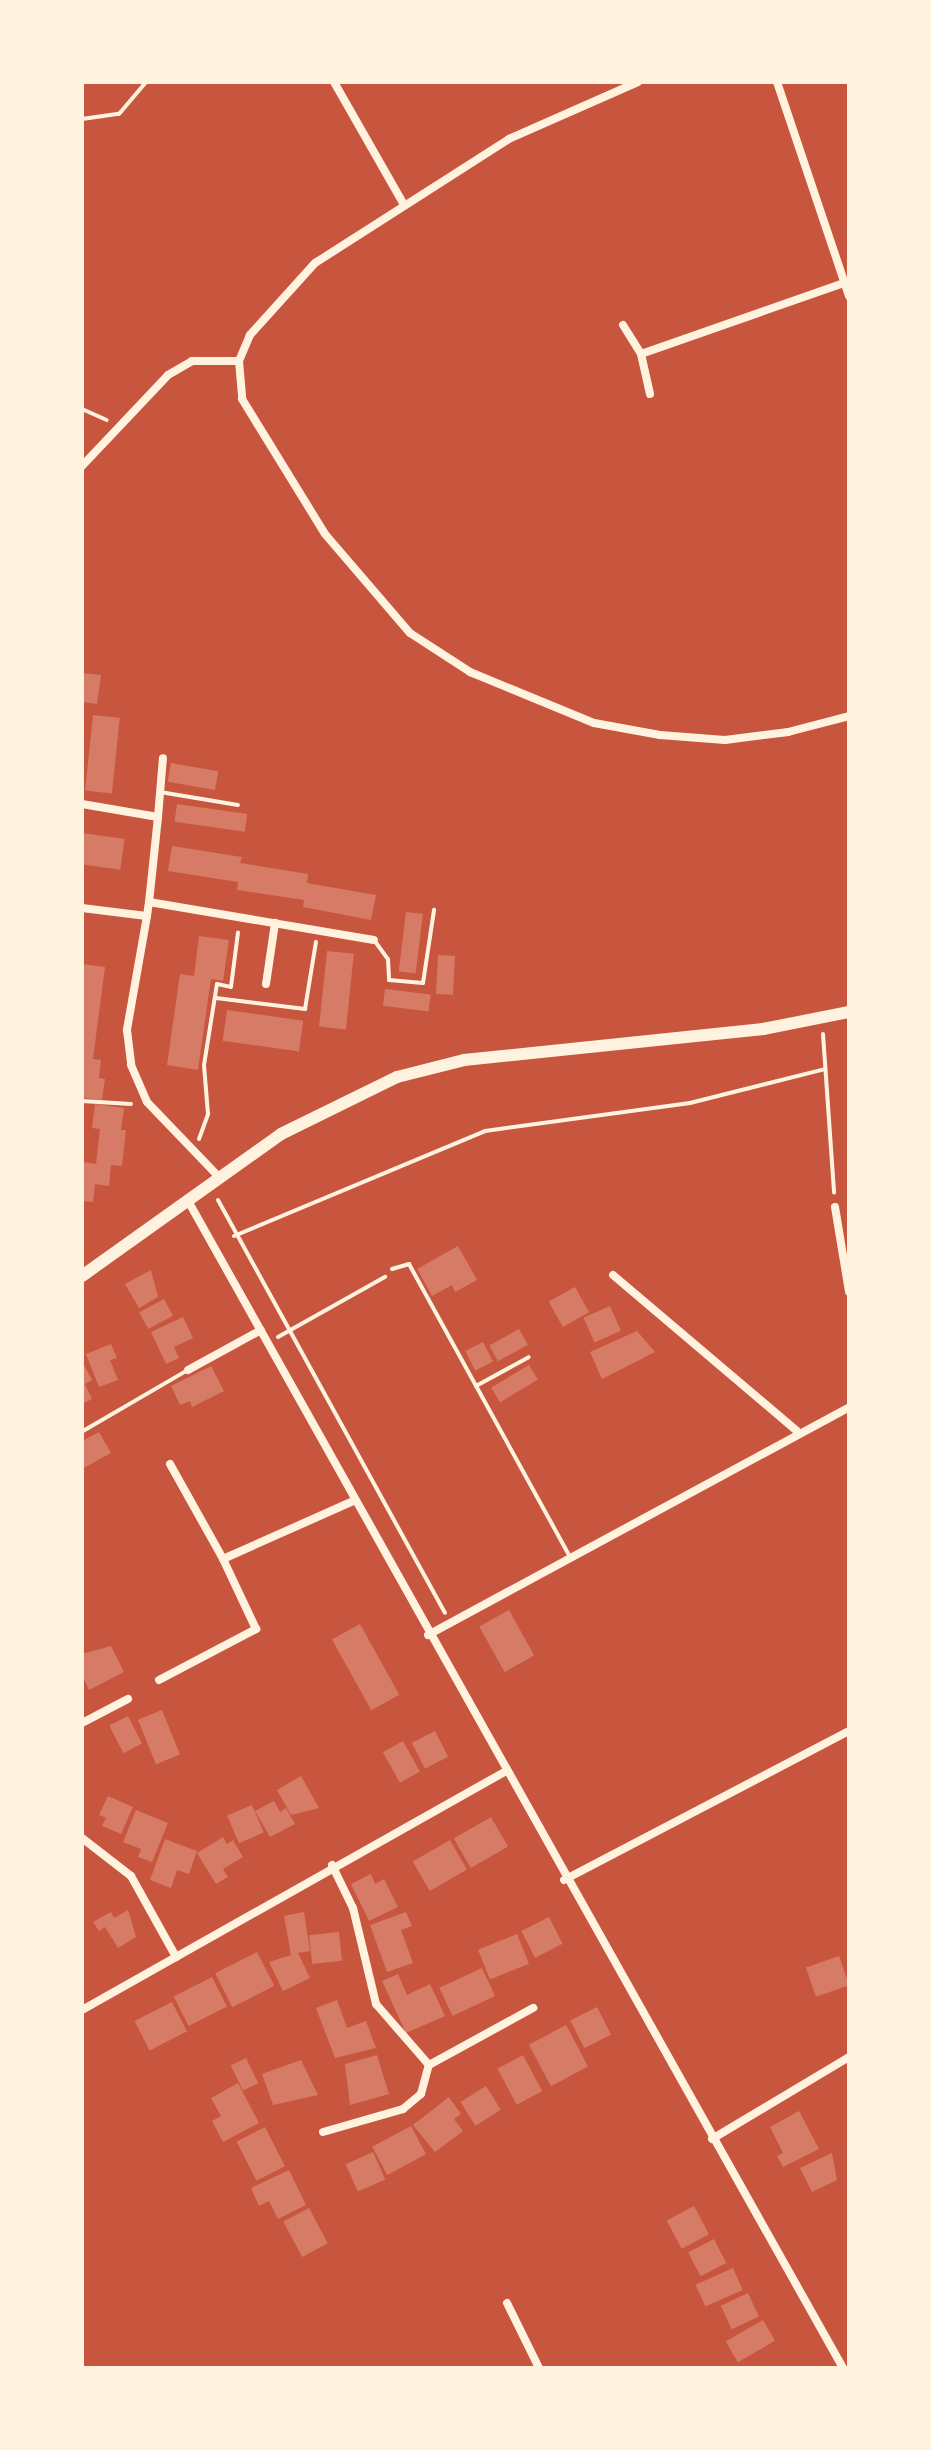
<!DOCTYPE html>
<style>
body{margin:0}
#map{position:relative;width:931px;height:2450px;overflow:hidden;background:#c8553d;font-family:"PT Sans",sans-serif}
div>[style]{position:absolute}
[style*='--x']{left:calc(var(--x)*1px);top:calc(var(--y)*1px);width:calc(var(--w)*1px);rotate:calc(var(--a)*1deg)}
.building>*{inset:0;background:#d67c66;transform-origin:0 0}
.path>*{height:4px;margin:-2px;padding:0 2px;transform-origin:2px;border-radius:2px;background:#fff3e0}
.service>*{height:4px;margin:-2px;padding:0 2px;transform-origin:2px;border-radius:2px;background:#fff3e0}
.minor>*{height:8px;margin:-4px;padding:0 4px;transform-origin:4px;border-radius:4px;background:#fff3e0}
.secondary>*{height:12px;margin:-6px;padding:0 6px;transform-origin:6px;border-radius:6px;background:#fff3e0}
span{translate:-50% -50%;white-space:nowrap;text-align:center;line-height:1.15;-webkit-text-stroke:6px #fff3e0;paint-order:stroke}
.frame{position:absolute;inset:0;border:84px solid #fff3e0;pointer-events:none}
</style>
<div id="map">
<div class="building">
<i style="clip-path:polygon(82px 673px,101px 675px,97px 704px,82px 702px)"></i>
<i style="left:93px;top:715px;width:27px;height:76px;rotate:6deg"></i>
<i style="left:171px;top:763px;width:48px;height:19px;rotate:10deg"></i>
<i style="left:177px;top:804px;width:71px;height:18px;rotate:8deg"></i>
<i style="left:82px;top:833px;width:43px;height:31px;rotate:8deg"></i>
<i style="clip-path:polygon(172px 846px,242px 857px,240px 863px,308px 874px,307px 883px,376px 895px,371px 920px,303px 907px,304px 900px,237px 890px,238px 882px,168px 871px)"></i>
<i style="left:406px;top:912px;width:17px;height:60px;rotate:7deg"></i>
<i style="clip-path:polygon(199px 936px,229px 940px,223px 981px,211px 979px,198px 1070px,167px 1065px,180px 974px,194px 976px)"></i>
<i style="left:327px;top:951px;width:27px;height:76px;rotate:6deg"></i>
<i style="left:438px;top:955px;width:17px;height:39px;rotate:3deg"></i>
<i style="clip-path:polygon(82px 964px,105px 967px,93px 1059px,101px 1060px,99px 1078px,105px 1079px,102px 1100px,82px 1098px)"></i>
<i style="left:385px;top:989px;width:46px;height:17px;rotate:7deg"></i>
<i style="left:227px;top:1010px;width:77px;height:31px;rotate:8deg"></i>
<i style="clip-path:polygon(95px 1104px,124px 1108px,121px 1130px,126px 1130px,122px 1166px,111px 1165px,109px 1186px,95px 1184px,93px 1202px,82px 1201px,82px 1168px,83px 1162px,96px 1164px,100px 1129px,92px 1128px)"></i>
<i style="clip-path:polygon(458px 1246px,477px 1280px,455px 1292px,452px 1285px,432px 1296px,417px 1269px)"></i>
<i style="clip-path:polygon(151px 1270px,158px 1297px,139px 1308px,125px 1284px)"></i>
<i style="left:575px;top:1287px;width:29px;height:30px;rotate:61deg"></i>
<i style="left:164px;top:1299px;width:19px;height:28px;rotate:62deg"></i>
<i style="left:610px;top:1306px;width:27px;height:29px;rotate:66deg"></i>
<i style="clip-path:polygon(183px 1317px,193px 1338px,174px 1347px,179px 1358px,166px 1364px,151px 1332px)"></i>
<i style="left:519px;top:1329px;width:18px;height:34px;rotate:61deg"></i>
<i style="clip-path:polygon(637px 1331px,655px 1352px,602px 1379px,590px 1352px)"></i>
<i style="left:483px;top:1342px;width:22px;height:20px;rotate:63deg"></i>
<i style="clip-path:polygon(111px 1344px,117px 1358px,110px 1360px,118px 1380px,99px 1387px,86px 1354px)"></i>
<i style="clip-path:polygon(82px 1361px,92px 1380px,85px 1384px,92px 1399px,82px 1404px)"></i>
<i style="left:529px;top:1365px;width:17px;height:44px;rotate:59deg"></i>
<i style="clip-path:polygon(211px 1366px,224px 1391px,192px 1407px,190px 1401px,180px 1405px,171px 1386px)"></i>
<i style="clip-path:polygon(99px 1432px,111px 1453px,82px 1469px,82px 1441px)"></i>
<i style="left:509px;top:1610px;width:52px;height:34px;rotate:61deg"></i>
<i style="left:360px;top:1624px;width:81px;height:32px;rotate:61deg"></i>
<i style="clip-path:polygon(111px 1646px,124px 1672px,89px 1690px,82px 1675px,82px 1654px)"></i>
<i style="left:162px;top:1710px;width:48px;height:26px;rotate:68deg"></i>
<i style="left:128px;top:1716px;width:31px;height:21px;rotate:63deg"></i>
<i style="left:435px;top:1731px;width:29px;height:26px;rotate:63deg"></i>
<i style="left:403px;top:1741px;width:35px;height:23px;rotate:61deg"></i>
<i style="clip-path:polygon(301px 1776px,319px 1808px,291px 1815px,277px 1790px)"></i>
<i style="clip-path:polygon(108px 1796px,133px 1807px,121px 1834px,102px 1826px,106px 1818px,99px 1815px)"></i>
<i style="clip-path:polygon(274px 1801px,280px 1812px,286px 1808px,295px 1824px,270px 1837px,255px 1811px)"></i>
<i style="left:252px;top:1805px;width:30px;height:27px;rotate:67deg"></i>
<i style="clip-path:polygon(136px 1810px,168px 1823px,152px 1862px,138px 1857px,141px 1849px,123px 1842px)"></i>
<i style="left:491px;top:1817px;width:34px;height:43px;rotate:60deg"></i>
<i style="clip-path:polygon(223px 1837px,227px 1844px,233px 1840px,243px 1857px,223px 1869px,228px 1877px,216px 1884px,197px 1853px)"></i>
<i style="clip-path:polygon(165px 1839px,197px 1851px,189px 1874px,177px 1870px,171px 1888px,150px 1880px)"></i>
<i style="left:450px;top:1840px;width:34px;height:43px;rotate:60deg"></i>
<i style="clip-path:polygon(371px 1874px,375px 1884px,384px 1879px,398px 1907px,369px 1921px,351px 1884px)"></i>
<i style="clip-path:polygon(128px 1910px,136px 1937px,118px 1948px,105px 1927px,99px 1931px,93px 1922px,111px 1912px,114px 1918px)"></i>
<i style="clip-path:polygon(304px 1912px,310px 1951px,298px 1953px,310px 1978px,283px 1991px,269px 1962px,291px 1955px,284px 1916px)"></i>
<i style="clip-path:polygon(406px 1912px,412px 1926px,401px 1930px,413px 1963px,387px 1972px,370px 1925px)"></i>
<i style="left:549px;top:1917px;width:30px;height:31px;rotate:63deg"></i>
<i style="left:339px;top:1932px;width:29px;height:30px;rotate:84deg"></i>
<i style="left:517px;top:1934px;width:32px;height:42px;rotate:68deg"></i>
<i style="left:257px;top:1952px;width:38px;height:47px;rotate:63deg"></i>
<i style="left:839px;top:1956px;width:31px;height:35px;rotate:71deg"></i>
<i style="left:482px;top:1968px;width:31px;height:47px;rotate:65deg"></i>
<i style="clip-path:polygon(398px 1974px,407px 1995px,430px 1984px,445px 2016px,406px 2033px,382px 1981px)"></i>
<i style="left:212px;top:1977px;width:33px;height:43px;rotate:63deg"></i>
<i style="clip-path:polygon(337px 2000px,347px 2028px,366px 2021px,376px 2048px,335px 2058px,316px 2008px)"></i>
<i style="left:172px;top:2002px;width:33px;height:42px;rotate:63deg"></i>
<i style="left:597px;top:2007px;width:31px;height:30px;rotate:63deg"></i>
<i style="left:566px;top:2025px;width:47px;height:42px;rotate:62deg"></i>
<i style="clip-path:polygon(377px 2055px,389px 2094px,350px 2105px,345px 2064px)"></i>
<i style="left:523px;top:2055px;width:41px;height:29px;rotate:62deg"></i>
<i style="left:246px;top:2058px;width:28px;height:17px;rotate:64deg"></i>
<i style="clip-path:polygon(301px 2060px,318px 2095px,273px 2105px,262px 2074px)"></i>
<i style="clip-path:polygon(238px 2083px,259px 2123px,223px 2142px,212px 2121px,221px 2116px,211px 2098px)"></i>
<i style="left:486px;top:2086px;width:28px;height:30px;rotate:58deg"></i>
<i style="clip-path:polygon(449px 2097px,461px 2114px,454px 2119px,463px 2131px,435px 2152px,413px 2125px)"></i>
<i style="clip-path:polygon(799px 2111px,819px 2149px,783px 2167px,777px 2156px,783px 2153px,770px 2127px)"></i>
<i style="left:411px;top:2126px;width:32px;height:44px;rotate:62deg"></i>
<i style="left:265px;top:2127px;width:44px;height:32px;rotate:63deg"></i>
<i style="left:373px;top:2152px;width:30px;height:30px;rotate:66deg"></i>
<i style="clip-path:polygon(832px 2153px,837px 2180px,812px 2192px,800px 2168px)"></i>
<i style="clip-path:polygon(289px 2170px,306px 2205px,278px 2219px,269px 2201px,259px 2206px,251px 2188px)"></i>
<i style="left:694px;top:2206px;width:32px;height:31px;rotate:62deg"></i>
<i style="left:309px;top:2208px;width:40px;height:29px;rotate:62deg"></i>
<i style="left:714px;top:2239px;width:27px;height:29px;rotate:63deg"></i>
<i style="left:733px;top:2268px;width:24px;height:41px;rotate:66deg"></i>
<i style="left:748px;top:2293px;width:26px;height:30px;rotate:65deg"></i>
<i style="left:763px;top:2320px;width:24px;height:43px;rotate:60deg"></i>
</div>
<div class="path">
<i style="--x:82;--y:119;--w:37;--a:-8"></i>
<i style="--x:119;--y:114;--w:42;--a:-49.8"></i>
<i style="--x:82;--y:409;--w:27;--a:24"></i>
<i style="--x:216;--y:998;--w:90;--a:7"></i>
<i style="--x:305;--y:1009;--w:68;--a:-80.7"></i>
<i style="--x:823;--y:1034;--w:159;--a:86"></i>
<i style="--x:82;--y:1101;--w:49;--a:3.5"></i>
<i style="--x:199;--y:1139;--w:27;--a:-70"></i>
<i style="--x:208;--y:1114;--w:49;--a:-94.7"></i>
<i style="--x:204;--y:1065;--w:82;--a:-80.9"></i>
<i style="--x:217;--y:984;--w:14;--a:12"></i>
<i style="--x:231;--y:987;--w:55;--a:-82.7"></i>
<i style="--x:218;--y:1200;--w:471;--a:61.2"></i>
<i style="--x:234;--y:1236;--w:272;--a:-22.7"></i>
<i style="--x:485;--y:1131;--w:207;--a:-7.8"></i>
<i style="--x:690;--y:1103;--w:139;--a:-14.1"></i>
<i style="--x:278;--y:1337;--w:123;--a:-29.3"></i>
</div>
<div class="service">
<i style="--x:160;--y:792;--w:79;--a:9.5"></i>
<i style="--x:374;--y:940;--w:24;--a:54"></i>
<i style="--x:388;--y:959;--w:21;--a:87"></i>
<i style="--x:389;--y:980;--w:34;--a:5"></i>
<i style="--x:423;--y:983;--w:74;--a:-81.4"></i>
<i style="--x:392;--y:1269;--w:18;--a:-16"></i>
<i style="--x:409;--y:1264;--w:334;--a:61.2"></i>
<i style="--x:476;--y:1386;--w:60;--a:-28.7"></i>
<i style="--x:83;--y:1431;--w:121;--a:-30.2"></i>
</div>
<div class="minor">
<i style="--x:334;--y:82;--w:139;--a:60.3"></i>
<i style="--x:638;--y:82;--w:141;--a:156.2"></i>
<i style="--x:509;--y:139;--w:230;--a:147.4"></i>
<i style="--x:315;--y:263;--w:97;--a:132.1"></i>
<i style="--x:250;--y:335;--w:28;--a:113"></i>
<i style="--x:239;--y:361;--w:38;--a:85"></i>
<i style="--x:242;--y:399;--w:158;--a:58.4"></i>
<i style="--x:325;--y:534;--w:130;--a:49.4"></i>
<i style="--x:410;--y:633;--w:72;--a:33"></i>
<i style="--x:470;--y:672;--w:134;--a:22.4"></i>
<i style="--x:594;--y:723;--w:67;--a:10.3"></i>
<i style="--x:660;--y:735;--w:65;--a:4.4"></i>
<i style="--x:725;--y:740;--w:64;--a:-7.2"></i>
<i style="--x:788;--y:732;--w:63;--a:-14.7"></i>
<i style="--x:777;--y:82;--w:226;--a:71.4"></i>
<i style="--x:623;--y:325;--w:34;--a:58"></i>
<i style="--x:641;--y:354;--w:41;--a:77.3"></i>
<i style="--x:641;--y:354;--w:215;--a:-19.3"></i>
<i style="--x:82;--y:466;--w:125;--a:-46.6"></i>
<i style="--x:168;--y:375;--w:28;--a:-30"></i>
<i style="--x:192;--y:361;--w:47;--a:0"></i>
<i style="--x:82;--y:804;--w:77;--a:9.7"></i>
<i style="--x:158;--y:817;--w:85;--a:96"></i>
<i style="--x:158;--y:817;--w:59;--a:-85.2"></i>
<i style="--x:82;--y:908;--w:65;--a:7"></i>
<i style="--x:147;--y:916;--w:116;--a:100"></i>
<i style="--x:127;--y:1030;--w:35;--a:83"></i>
<i style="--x:131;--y:1065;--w:40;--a:66.6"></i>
<i style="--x:147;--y:1102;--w:104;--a:46.2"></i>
<i style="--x:147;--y:916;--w:14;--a:-82"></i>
<i style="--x:149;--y:902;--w:228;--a:9.6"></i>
<i style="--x:266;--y:984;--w:62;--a:-81.6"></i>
<i style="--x:187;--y:1199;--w:1340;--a:60.7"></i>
<i style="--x:835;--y:1207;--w:86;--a:80.6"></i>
<i style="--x:613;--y:1275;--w:241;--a:40.3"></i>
<i style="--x:188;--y:1370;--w:83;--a:-28.7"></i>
<i style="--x:170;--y:1464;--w:109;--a:60.8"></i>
<i style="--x:428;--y:1635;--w:479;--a:-28.4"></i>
<i style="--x:159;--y:1680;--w:110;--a:-27.7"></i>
<i style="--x:256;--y:1629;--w:77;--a:-115.2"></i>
<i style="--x:223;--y:1559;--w:142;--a:-24"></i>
<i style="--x:82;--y:1723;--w:52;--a:-27.6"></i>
<i style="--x:82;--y:1838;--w:62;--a:37.8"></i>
<i style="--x:131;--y:1876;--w:93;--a:60.9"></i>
<i style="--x:332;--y:1865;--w:48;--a:64"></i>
<i style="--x:353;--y:1908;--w:99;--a:76.5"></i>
<i style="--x:376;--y:2004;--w:81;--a:49"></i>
<i style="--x:429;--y:2065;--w:119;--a:-28.7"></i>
<i style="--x:564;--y:1880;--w:322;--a:-27.6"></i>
<i style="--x:82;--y:2010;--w:485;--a:-29.4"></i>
<i style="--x:323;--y:2132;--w:83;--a:-16"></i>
<i style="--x:403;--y:2109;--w:23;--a:-40"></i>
<i style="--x:421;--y:2094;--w:30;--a:-75"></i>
<i style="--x:712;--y:2139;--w:160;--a:-30.9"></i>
<i style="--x:507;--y:2303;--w:72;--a:63.8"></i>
</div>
<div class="secondary">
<i style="--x:82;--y:1276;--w:244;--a:-35.5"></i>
<i style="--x:281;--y:1134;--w:129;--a:-26.2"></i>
<i style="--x:397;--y:1077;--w:69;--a:-14.2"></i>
<i style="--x:464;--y:1060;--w:301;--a:-5.9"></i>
<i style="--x:763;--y:1029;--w:88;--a:-11.2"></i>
</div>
<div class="frame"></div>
</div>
